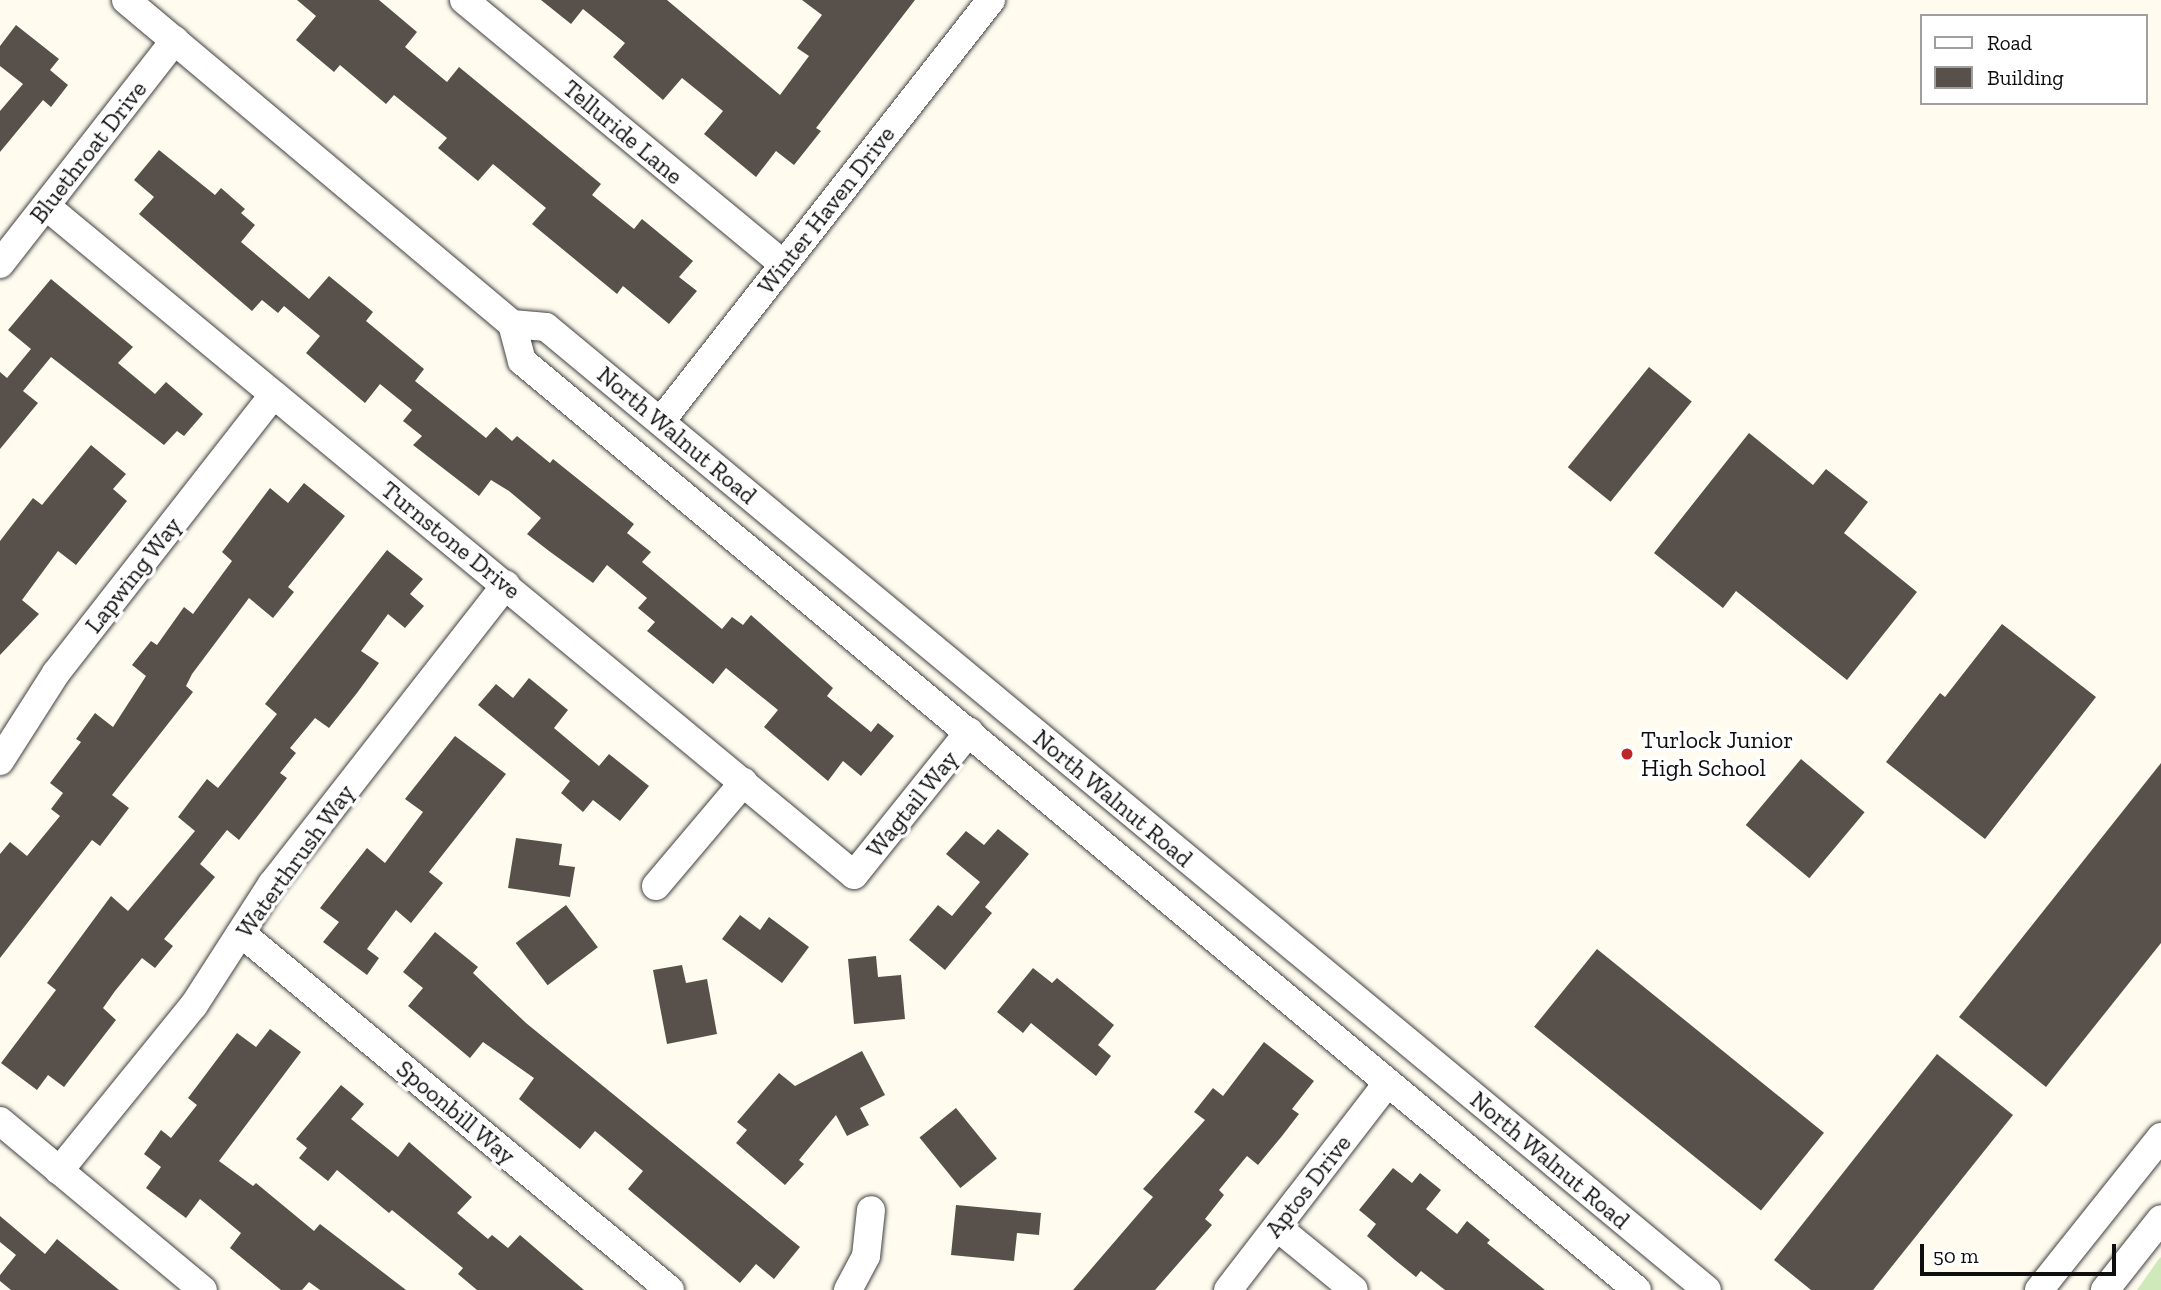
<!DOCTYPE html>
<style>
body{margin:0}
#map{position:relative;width:2161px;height:1290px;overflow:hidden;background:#fffcef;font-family:"Zilla Slab",serif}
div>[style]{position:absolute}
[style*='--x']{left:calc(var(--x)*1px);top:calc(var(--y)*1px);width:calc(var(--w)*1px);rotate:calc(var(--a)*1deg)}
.green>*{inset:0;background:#d0e9ba}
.building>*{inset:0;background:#57504b;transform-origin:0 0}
.roads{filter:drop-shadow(0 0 2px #414141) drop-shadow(0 0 2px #414141)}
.minor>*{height:28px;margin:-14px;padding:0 14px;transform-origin:14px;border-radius:14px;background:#fff}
.dots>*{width:19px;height:19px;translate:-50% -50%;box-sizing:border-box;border:4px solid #fff;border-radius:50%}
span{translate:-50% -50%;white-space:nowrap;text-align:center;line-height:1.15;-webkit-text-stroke:7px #fff;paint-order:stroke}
.street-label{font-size:24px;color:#0e0e0e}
.poi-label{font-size:24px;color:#0e0e0e}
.left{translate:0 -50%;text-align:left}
.legend{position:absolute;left:1920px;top:14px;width:228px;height:91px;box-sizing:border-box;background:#fff;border:2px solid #9f9f9f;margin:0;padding:9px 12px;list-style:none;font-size:21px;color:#0e0e0e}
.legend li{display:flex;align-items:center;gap:14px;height:35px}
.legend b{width:35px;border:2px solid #9f9f9f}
.scale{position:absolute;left:1920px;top:1244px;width:196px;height:32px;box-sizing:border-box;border:4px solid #0e0e0e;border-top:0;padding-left:9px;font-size:21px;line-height:24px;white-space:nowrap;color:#0e0e0e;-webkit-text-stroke:5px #fff;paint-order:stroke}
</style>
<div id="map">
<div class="green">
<i style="clip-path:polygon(2161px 1257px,2161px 1290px,2137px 1290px,2158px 1260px)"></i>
</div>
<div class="building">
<i style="clip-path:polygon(297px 0,379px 0,417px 32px,405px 47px,447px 82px,459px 67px,601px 184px,592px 195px,634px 229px,642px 219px,693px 261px,679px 277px,697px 291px,669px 324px,623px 286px,617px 294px,532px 224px,546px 208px,493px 164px,478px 181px,438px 148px,447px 138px,394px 95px,386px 104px,340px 65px,334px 72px,296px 40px,316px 16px)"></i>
<i style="clip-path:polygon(541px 0,667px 0,780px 95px,809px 56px,797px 48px,822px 15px,802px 0,915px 0,816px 128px,821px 131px,794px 165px,776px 151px,756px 177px,704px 134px,723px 111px,682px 78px,663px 100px,613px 57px,625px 43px,583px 9px,571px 24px)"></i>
<i style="clip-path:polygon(16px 25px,59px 59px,50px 70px,68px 85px,51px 107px,43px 100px,0 152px,0 111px,23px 84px,0 66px,0 46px)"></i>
<i style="clip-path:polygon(159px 150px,215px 195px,221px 188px,245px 209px,241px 213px,255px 225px,241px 242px,309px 299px,329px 276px,373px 312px,366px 321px,424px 369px,415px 381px,486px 438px,496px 427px,512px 441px,517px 436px,550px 463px,553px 459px,634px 524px,627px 533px,651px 552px,642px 562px,722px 629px,732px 617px,743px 625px,751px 615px,833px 688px,827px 696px,871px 732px,878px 723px,894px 736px,861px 776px,843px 761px,828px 781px,764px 727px,778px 710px,726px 668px,713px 684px,647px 631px,655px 622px,638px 608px,647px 598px,607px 565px,593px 583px,549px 551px,527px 534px,541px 518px,509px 491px,491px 480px,479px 496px,413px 445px,422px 436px,403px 421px,412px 410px,380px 384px,365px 403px,306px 353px,320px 336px,284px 306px,278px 313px,262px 300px,252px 311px,139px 214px,154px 197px,134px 180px)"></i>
<i style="clip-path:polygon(51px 279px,133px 347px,118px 363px,155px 394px,166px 382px,203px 414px,184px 436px,177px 431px,164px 445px,51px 357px,23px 391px,38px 403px,0 449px,0 372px,7px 378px,31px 349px,8px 330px)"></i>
<i style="left:1649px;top:367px;width:55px;height:129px;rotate:39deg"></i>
<i style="clip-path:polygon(1749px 433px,1813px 485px,1826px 469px,1868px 502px,1844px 533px,1917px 592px,1847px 680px,1736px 591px,1723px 608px,1654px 553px)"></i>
<i style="clip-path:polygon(91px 445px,126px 474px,113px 489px,127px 501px,76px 565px,58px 551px,22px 600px,39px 614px,0 655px,0 541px,33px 498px,42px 505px)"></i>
<i style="clip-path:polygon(304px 483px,345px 516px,288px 587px,294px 592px,273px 618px,249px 598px,192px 674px,186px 686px,193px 692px,112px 795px,129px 808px,100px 846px,92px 840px,0 958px,0 854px,10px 842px,27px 856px,60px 816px,51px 809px,63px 793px,50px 783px,81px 742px,76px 739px,95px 713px,113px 727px,146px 676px,132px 665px,151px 641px,157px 645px,184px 607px,193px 614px,232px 561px,222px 552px,270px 488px,288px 503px)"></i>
<i style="clip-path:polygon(387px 550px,423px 579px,410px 594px,424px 606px,405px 628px,388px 614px,361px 651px,379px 663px,357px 693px,329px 728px,315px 718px,290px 748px,296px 753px,280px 773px,287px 778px,239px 840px,227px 830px,200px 864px,215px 877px,164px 939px,173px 946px,155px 968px,142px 958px,115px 991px,103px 1008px,116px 1020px,64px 1087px,48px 1075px,37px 1090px,1px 1063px,56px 990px,47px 983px,111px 896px,128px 911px,195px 831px,178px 817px,207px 779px,218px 788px,277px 714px,265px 704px)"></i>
<i style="clip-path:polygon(2002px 624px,2096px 697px,1985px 839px,1886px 762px,1940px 693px,1945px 697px)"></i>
<i style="clip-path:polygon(529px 678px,568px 710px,554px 728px,599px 766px,609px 754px,649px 786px,620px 821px,593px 800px,583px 812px,561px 793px,570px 781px,478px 705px,496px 684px,513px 698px)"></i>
<i style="clip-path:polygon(455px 736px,506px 774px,429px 872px,443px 883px,411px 923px,396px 910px,367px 949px,379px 958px,367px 975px,323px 942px,339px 922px,320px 908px,367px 848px,385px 863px,423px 812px,405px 799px)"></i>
<i style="left:1801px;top:759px;width:83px;height:86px;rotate:40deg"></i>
<i style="clip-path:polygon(2161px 763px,2161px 943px,2046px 1087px,1959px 1017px)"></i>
<i style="clip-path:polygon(998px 829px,1029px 854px,985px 907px,992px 913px,945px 970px,909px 940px,938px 905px,952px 916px,980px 882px,946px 854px,966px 831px,984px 845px)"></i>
<i style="clip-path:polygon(516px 838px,562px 844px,559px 865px,575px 867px,570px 897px,508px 888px)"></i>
<i style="left:566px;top:905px;width:53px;height:63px;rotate:53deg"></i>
<i style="clip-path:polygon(740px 915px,760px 930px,769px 917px,809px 947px,782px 983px,722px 939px)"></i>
<i style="clip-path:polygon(435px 932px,478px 967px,473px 973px,526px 1023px,800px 1247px,774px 1279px,756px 1264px,740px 1283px,628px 1189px,643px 1171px,595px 1131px,580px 1149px,519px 1099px,534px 1078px,483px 1042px,470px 1058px,408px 1006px,423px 988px,403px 972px)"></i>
<i style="left:1597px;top:949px;width:292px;height:100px;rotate:39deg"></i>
<i style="clip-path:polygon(876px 956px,878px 977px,901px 975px,905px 1019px,854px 1024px,848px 959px)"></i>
<i style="clip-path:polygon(682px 965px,686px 983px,707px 979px,717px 1034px,667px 1044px,653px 970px)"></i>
<i style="clip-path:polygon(1033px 968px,1052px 983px,1057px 978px,1114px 1025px,1098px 1045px,1111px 1056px,1096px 1076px,1031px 1023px,1023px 1033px,997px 1012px)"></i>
<i style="clip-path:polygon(270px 1029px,301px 1052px,219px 1161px,253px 1186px,256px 1183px,314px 1231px,320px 1224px,406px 1290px,320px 1290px,309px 1282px,302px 1290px,281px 1290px,230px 1248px,241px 1233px,200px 1199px,186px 1218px,146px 1188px,161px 1167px,144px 1154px,161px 1130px,171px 1138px,197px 1105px,188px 1098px,237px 1033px,256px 1047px)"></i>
<i style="clip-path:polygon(1264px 1042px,1314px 1081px,1292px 1109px,1299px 1114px,1282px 1136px,1258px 1165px,1247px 1156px,1219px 1190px,1224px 1195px,1205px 1219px,1212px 1225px,1155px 1290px,1073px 1290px,1153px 1197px,1143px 1189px,1205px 1120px,1194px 1112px,1213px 1088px,1223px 1096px)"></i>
<i style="clip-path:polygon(862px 1051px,885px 1095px,860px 1108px,869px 1125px,847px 1136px,836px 1115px,799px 1160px,804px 1164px,785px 1185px,736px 1143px,747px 1130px,737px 1122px,779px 1073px,795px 1086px)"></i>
<i style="clip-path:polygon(1937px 1054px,2013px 1115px,1873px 1290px,1811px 1290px,1774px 1260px)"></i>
<i style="clip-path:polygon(341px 1085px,364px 1104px,351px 1119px,398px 1157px,409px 1142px,472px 1197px,457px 1213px,488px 1239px,492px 1235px,508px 1248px,520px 1235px,584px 1290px,477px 1290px,458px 1274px,463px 1268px,392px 1210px,389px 1213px,337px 1170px,328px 1181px,299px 1158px,307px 1148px,296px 1139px)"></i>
<i style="left:956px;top:1108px;width:65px;height:47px;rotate:51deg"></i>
<i style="clip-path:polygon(1393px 1168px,1412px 1183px,1420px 1173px,1441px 1190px,1426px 1209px,1457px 1234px,1467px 1221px,1490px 1240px,1487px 1243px,1545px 1290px,1445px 1290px,1421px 1271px,1416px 1277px,1395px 1260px,1367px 1236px,1376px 1224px,1359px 1210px)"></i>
<i style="clip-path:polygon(956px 1205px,1041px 1213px,1039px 1235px,1017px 1233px,1014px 1261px,951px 1255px)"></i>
<i style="clip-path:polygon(0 1216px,45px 1254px,57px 1239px,119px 1290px,11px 1290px,0 1281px,0 1275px,16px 1255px,0 1242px)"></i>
</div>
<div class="roads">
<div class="minor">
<i style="--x:126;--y:0;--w:504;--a:40.01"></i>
<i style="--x:512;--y:324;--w:38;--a:75"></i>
<i style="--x:522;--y:361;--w:1451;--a:39.8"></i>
<i style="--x:464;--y:0;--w:414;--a:39.6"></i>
<i style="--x:46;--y:206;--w:1049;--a:39.62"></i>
<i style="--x:854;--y:875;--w:184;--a:-51.2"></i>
<i style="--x:0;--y:264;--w:284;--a:-52"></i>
<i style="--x:512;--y:324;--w:34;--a:5"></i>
<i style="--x:546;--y:327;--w:1508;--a:39.67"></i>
<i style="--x:661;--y:421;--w:535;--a:-51.91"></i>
<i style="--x:0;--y:761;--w:104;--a:-57.5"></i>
<i style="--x:56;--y:673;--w:353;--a:-52"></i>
<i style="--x:656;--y:886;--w:136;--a:-49.8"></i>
<i style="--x:241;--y:933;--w:558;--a:39.77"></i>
<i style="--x:0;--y:1121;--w:264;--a:39.8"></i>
<i style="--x:59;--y:1171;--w:214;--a:-50.9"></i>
<i style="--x:194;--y:1005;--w:144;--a:-57.2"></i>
<i style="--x:272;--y:884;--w:380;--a:-52"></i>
<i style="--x:1277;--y:1227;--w:99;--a:39.3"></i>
<i style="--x:848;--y:1290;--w:38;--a:-62"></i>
<i style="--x:866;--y:1256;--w:46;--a:-83.8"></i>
<i style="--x:1228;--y:1290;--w:262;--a:-52.4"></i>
<i style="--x:2039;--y:1290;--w:196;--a:-51.4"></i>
<i style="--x:2105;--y:1290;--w:90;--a:-51.7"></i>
</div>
</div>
<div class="dots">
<i style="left:1627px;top:754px;background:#bc282a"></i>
</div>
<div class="street-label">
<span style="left:623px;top:132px;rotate:40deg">Telluride Lane</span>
<span style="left:88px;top:152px;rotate:-52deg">Bluethroat Drive</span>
<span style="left:826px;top:210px;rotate:-52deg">Winter Haven Drive</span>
<span style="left:677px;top:435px;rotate:40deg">North Walnut Road</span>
<span style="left:451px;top:540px;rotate:39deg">Turnstone Drive</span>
<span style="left:133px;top:575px;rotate:-52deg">Lapwing Way</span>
<span style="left:1113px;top:798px;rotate:40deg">North Walnut Road</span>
<span style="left:912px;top:804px;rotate:-51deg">Wagtail Way</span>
<span style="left:295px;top:861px;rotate:-54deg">Waterthrush Way</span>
<span style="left:456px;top:1112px;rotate:40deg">Spoonbill Way</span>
<span style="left:1550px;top:1160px;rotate:40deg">North Walnut Road</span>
<span style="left:1308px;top:1186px;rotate:-52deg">Aptos Drive</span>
</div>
<div class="poi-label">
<span class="left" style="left:1641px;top:754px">Turlock Junior<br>High School</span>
</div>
<ul class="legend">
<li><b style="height:9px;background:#fff"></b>Road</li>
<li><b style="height:19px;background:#57504b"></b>Building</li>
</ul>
<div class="scale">50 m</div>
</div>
